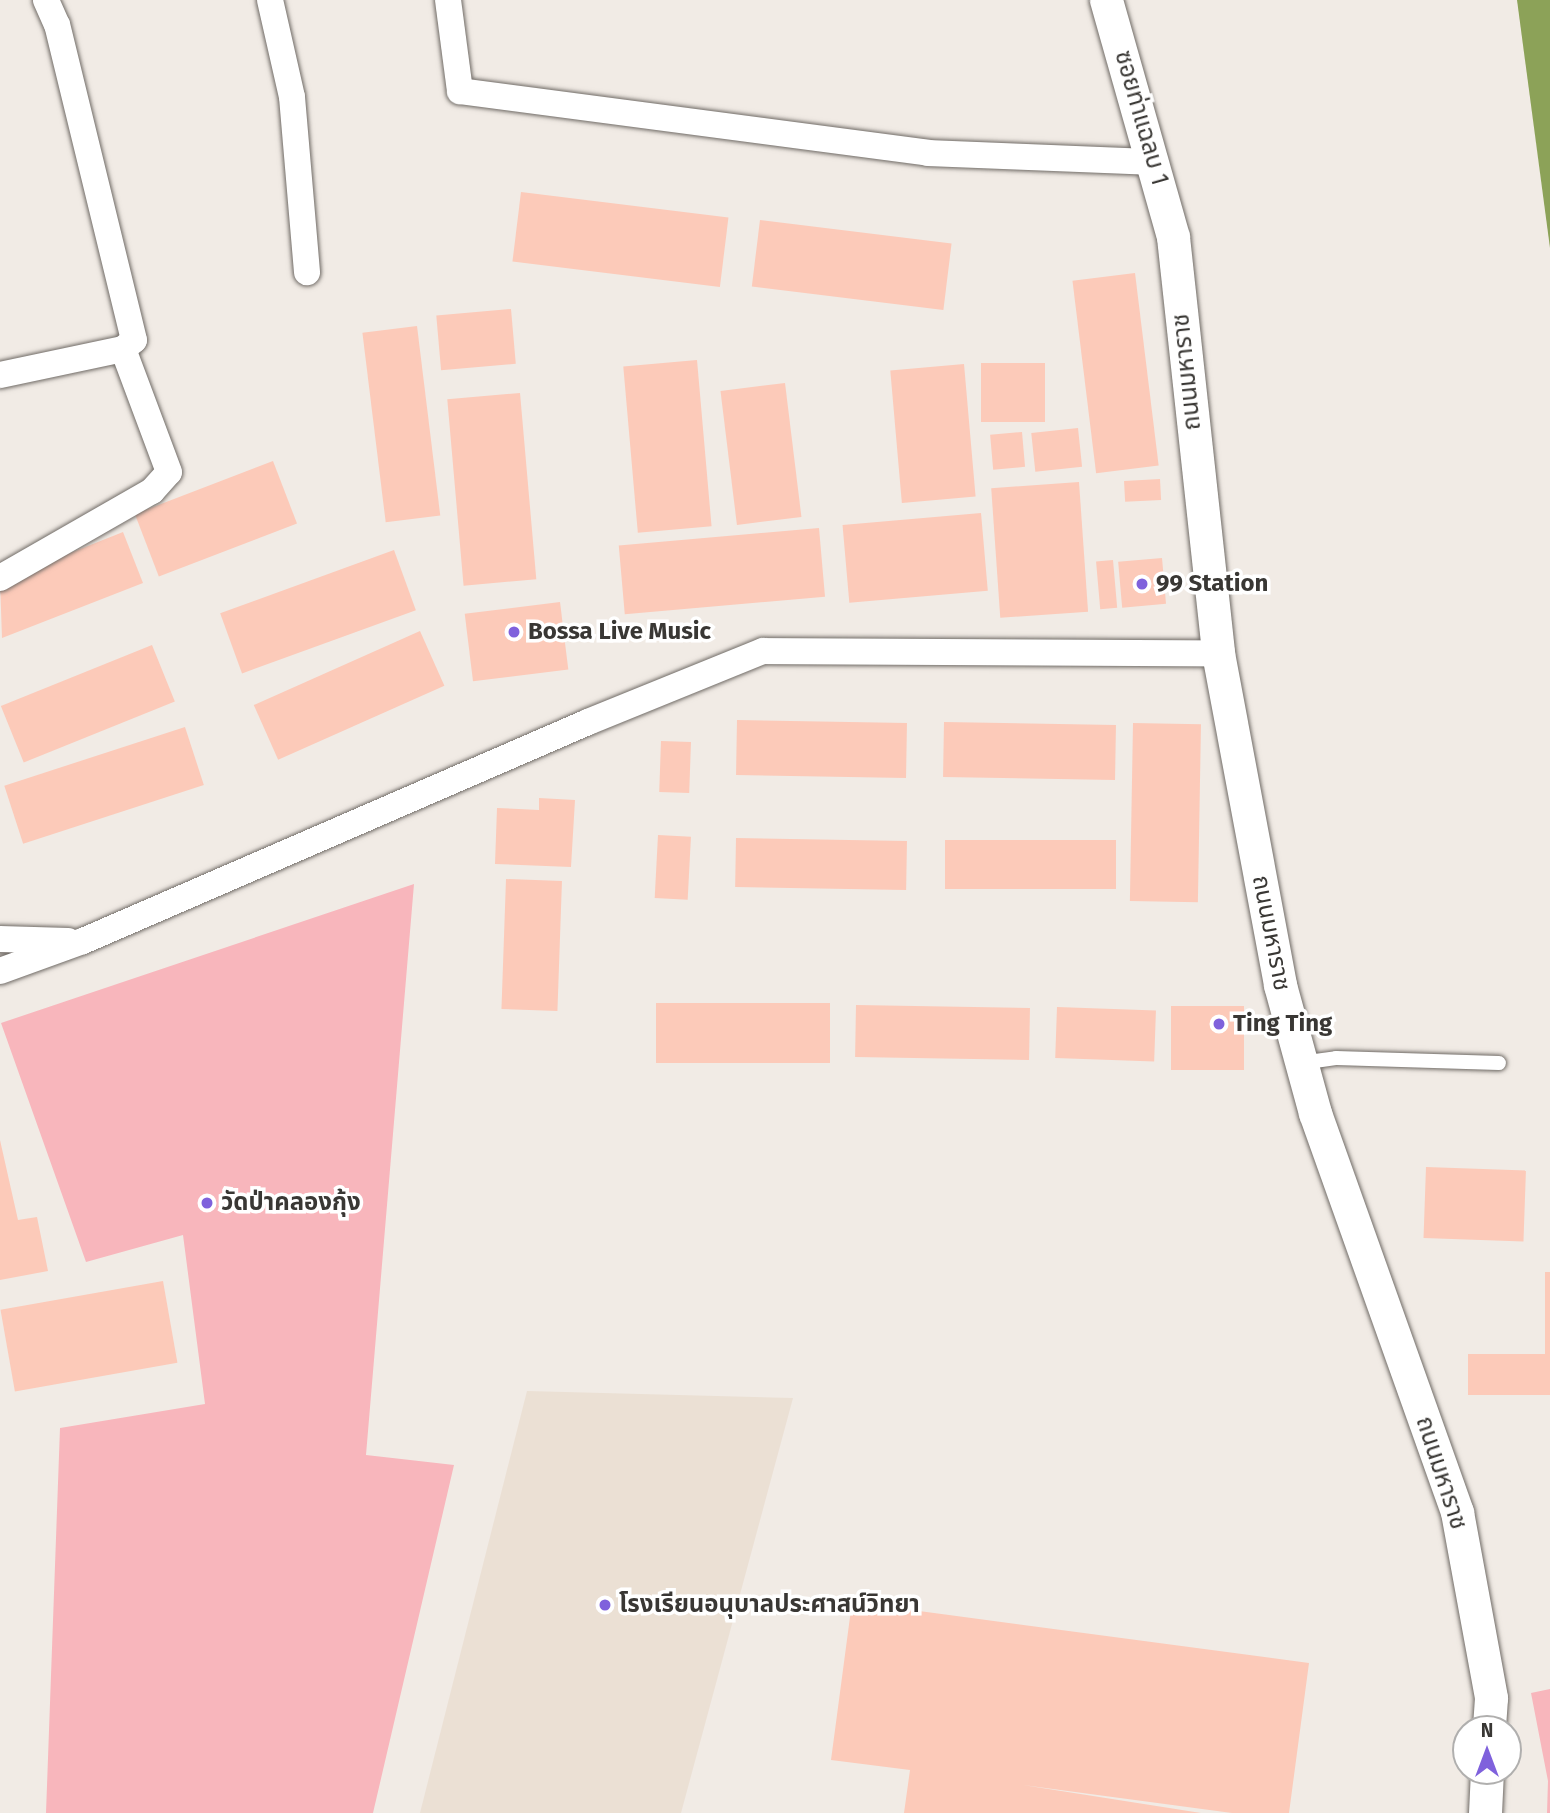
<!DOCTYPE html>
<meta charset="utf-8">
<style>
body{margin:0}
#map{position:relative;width:1550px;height:1813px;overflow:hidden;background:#f1ebe5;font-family:"Fira Sans","Noto Sans Thai",sans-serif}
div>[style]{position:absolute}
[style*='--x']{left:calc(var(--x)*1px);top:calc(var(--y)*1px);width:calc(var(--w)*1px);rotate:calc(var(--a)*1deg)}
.built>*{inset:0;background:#ebe0d4}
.green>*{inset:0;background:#f8b6bc}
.water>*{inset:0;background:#8ca258}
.building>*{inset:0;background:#fccab9;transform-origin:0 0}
.roads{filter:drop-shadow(0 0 2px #706b66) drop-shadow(0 0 2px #706b66)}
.service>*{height:14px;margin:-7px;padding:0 7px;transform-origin:7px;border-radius:7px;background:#fff}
.minor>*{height:26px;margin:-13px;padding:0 13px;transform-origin:13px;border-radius:13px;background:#fff}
.tertiary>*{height:33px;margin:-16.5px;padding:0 16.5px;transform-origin:16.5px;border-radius:16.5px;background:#fff}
.dots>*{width:19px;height:19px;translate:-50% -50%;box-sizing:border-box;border:4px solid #fff;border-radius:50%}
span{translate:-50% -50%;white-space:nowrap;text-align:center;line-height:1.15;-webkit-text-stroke:7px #fff;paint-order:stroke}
.street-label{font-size:24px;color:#393734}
.poi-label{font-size:24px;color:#393734;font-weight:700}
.left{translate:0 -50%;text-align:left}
.north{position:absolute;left:1452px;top:1715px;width:70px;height:70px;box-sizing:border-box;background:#fff;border:2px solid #b0afae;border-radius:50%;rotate:0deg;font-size:19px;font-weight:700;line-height:28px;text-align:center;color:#393734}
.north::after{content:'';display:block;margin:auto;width:24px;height:32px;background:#7f61dc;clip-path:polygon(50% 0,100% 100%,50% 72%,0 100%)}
</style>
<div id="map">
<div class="built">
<i style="clip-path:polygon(527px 1391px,793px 1398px,681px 1813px,420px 1813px)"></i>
</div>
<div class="green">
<i style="clip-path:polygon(414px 884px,366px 1455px,454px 1465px,373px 1813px,46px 1813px,60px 1428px,205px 1404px,183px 1235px,86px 1262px,1px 1023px)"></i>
<i style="clip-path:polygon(1550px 1689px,1550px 1813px,1547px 1813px,1548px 1781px,1531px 1693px)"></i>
</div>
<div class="water">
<i style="clip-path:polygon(1517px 0,1550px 0,1550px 248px)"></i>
</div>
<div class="building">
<i style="left:521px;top:192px;width:209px;height:70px;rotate:7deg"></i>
<i style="left:760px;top:220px;width:193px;height:67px;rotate:7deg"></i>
<i style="left:1135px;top:273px;width:194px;height:63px;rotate:83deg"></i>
<i style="left:511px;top:309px;width:55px;height:75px;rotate:85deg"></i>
<i style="left:417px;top:326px;width:191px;height:55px;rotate:83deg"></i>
<i style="left:697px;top:360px;width:167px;height:74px;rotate:85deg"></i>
<i style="left:1045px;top:363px;width:59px;height:64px;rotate:90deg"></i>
<i style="left:964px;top:364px;width:133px;height:74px;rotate:85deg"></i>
<i style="left:785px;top:383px;width:135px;height:65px;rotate:83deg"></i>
<i style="left:520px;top:393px;width:187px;height:73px;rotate:85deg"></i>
<i style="left:1078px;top:428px;width:39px;height:47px;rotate:84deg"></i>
<i style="left:1022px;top:432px;width:35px;height:32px;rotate:85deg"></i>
<i style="left:273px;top:461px;width:67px;height:148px;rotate:69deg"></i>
<i style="left:1160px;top:479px;width:21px;height:36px;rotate:87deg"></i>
<i style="left:1079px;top:482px;width:130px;height:88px;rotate:86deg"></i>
<i style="left:981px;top:513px;width:78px;height:139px;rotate:85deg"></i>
<i style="left:819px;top:528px;width:69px;height:201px;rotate:85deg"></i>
<i style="clip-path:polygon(123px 532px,143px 583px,2px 638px,0 581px)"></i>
<i style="left:394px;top:550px;width:64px;height:185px;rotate:70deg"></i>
<i style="left:1162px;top:558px;width:46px;height:44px;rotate:85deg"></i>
<i style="left:1113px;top:560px;width:48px;height:17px;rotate:85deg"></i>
<i style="left:560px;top:602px;width:68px;height:96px;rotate:83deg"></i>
<i style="left:420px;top:631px;width:60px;height:182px;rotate:66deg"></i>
<i style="left:152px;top:645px;width:61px;height:163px;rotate:68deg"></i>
<i style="left:737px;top:720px;width:170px;height:55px;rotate:1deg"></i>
<i style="left:944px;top:722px;width:172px;height:55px;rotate:1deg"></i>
<i style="left:1133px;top:723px;width:68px;height:178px;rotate:1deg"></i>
<i style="left:185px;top:727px;width:61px;height:190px;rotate:72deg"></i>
<i style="left:661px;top:741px;width:30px;height:51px;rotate:2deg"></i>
<i style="clip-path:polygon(539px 798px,575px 800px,571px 867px,495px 864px,497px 808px,539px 810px)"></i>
<i style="left:658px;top:835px;width:33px;height:63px;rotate:3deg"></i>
<i style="left:736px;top:838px;width:171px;height:49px;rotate:1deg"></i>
<i style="left:945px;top:840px;width:171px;height:49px"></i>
<i style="left:506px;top:879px;width:56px;height:130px;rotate:2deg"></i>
<i style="left:656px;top:1003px;width:174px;height:60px"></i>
<i style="left:856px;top:1005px;width:174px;height:52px;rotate:1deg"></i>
<i style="left:1171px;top:1006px;width:73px;height:64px"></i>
<i style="left:1057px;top:1007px;width:99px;height:51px;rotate:2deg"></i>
<i style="clip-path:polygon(0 1140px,18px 1220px,37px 1217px,48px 1271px,0 1280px)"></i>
<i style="left:1426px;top:1167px;width:100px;height:71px;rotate:2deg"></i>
<i style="clip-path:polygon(1545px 1272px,1550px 1272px,1550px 1395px,1468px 1395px,1468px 1354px,1545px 1354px)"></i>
<i style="left:163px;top:1281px;width:83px;height:165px;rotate:80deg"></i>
<i style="clip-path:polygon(852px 1602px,1309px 1663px,1289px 1813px,1232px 1813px,1023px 1785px,1201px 1813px,904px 1813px,910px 1770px,831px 1760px)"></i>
</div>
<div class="roads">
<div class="service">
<i style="--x:1301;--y:1063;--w:35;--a:-8"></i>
<i style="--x:1336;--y:1058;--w:163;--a:1.8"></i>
</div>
<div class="minor">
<i style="--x:270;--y:0;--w:99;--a:77.2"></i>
<i style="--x:292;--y:97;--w:176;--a:85.1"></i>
<i style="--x:448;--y:0;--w:92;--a:82.5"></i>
<i style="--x:460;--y:91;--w:472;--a:7.5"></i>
<i style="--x:928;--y:153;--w:227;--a:2.3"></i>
<i style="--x:0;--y:375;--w:126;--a:-11.9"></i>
<i style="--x:0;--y:578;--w:175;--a:-29.8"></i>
<i style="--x:152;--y:491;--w:25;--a:-48"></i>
<i style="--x:169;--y:472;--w:131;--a:-110.5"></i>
<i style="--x:123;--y:349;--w:14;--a:-39"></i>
<i style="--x:134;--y:340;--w:324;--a:-103.7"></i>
<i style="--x:57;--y:25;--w:27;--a:-114"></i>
<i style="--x:0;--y:939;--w:68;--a:1.7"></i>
<i style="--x:0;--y:971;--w:88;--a:-19.9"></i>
<i style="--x:83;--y:941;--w:550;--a:-23.44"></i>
<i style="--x:588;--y:722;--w:189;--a:-22.1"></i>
<i style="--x:763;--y:651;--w:455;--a:0.3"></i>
</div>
<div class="tertiary">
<i style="--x:1106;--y:0;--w:246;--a:74.2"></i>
<i style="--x:1173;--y:237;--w:418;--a:83.8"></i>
<i style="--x:1218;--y:653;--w:338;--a:79.4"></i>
<i style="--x:1280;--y:985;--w:133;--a:74.7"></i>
<i style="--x:1315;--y:1113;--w:424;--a:70.4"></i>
<i style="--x:1457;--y:1512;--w:189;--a:79.6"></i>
<i style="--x:1491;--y:1698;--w:31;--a:94"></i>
<i style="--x:1485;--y:1813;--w:42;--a:-87.3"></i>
</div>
</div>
<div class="dots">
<i style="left:1142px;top:584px;background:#7f61dc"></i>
<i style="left:514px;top:632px;background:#7f61dc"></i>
<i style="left:1219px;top:1024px;background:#7f61dc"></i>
<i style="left:207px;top:1203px;background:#7f61dc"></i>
<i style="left:605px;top:1605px;background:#7f61dc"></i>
</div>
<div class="street-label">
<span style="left:1141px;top:118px;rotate:74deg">ซอยท่าแฉลบ 1</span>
<span style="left:1187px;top:372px;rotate:-96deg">ถนนมหาราช</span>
<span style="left:1271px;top:933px;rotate:79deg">ถนนมหาราช</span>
<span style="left:1441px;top:1473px;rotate:72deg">ถนนมหาราช</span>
</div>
<div class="poi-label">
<span class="left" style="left:1156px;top:584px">99 Station</span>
<span class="left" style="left:528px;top:632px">Bossa Live Music</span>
<span class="left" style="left:1233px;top:1024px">Ting Ting</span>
<span class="left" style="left:221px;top:1203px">วัดป่าคลองกุ้ง</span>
<span class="left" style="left:619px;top:1605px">โรงเรียนอนุบาลประศาสน์วิทยา</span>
</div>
<div class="north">N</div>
</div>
